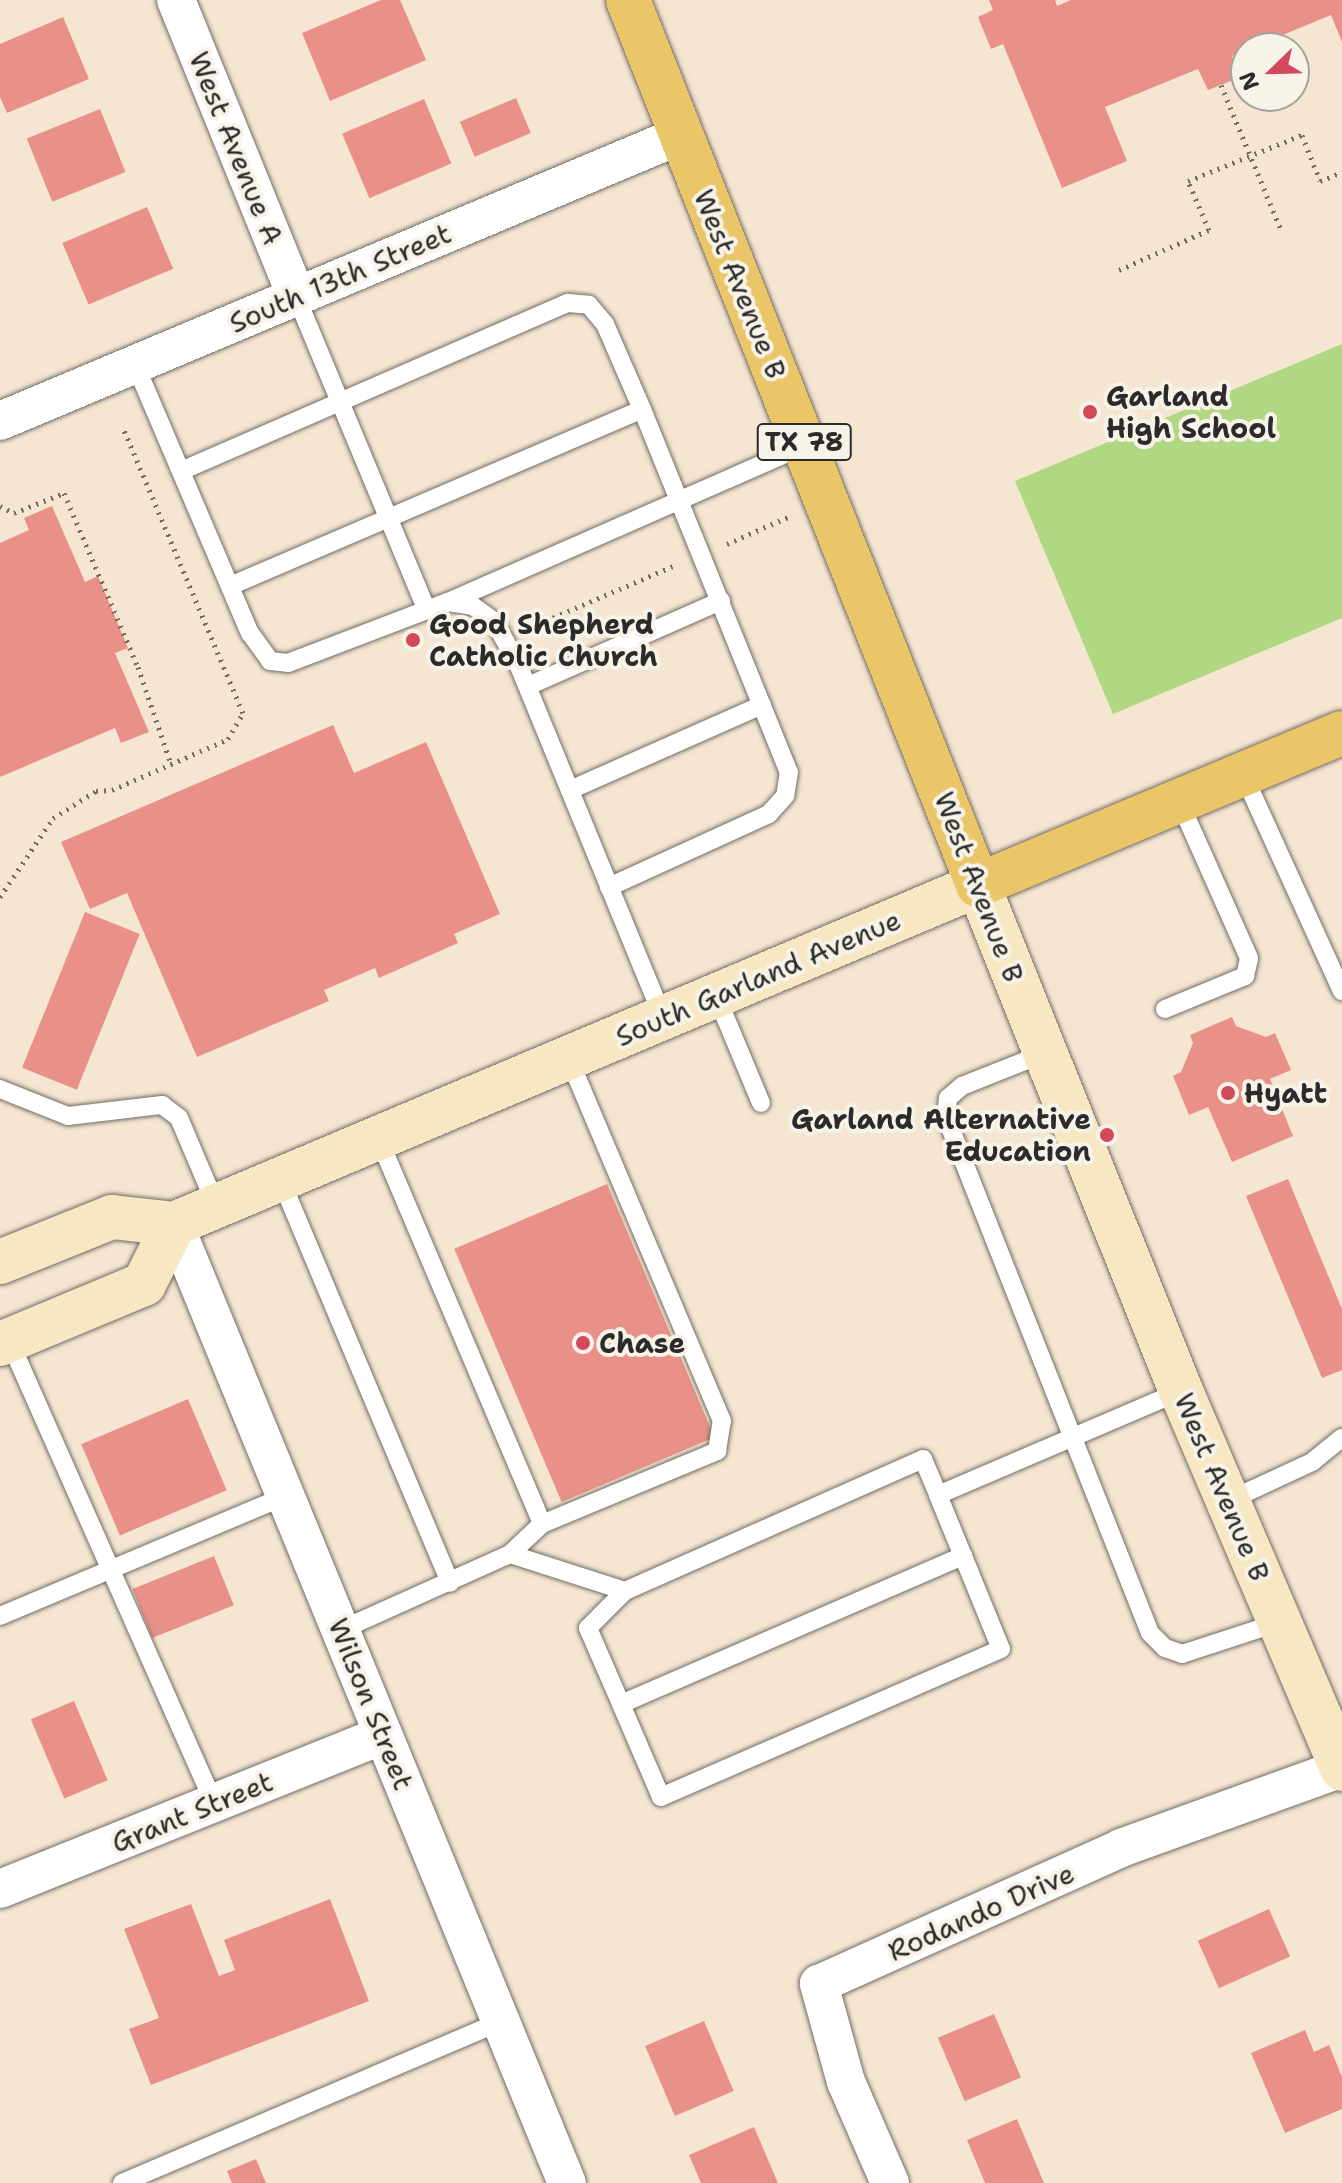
<!DOCTYPE html>
<style>
body{margin:0}
#map{position:relative;width:1342px;height:2183px;overflow:hidden;background:#f5e6d2;font-family:"Shantell Sans",sans-serif}
div>[style]{position:absolute}
[style*='--x']{left:calc(var(--x)*1px);top:calc(var(--y)*1px);width:calc(var(--w)*1px);rotate:calc(var(--a)*1deg)}
.green>*{inset:0;background:#b0d782}
.building>*{inset:0;background:#e99188;transform-origin:0 0}
.path>*{height:5px;margin-top:-2.5px;transform-origin:0;background:repeating-linear-gradient(90deg,#726c65 0 2px,transparent 0 8px)}
.roads{filter:drop-shadow(0 0 2px #726c65) drop-shadow(0 0 2px #726c65)}
.lane>*{height:18px;margin:-9px;padding:0 9px;transform-origin:9px;border-radius:9px;background:#fff}
.street>*{height:38px;margin:-19px;padding:0 19px;transform-origin:19px;border-radius:19px;background:#fff}
.secondary>*{height:44px;margin:-22px;padding:0 22px;transform-origin:22px;border-radius:22px;background:#f7e8c3}
.primary>*{height:44px;margin:-22px;padding:0 22px;transform-origin:22px;border-radius:22px;background:#ebc669}
.dots>*{width:22px;height:22px;translate:-50% -50%;box-sizing:border-box;border:4px solid #f7f3e8;border-radius:50%}
span{translate:-50% -50%;white-space:nowrap;text-align:center;line-height:1.15;-webkit-text-stroke:8px #f7f3e8;paint-order:stroke}
.shield-label span{padding:2px 6px;background:#f7f3e8;border:2px solid;border-radius:6px;-webkit-text-stroke-width:0}
.shield-label{font-size:26px;color:#2b2b2b;font-weight:700}
.street-label{font-size:28px;color:#2b2b2b}
.poi-label{font-size:28px;color:#2b2b2b;font-weight:700}
.left{translate:0 -50%;text-align:left}
.right{translate:-100% -50%;text-align:right}
.north{position:absolute;left:1230px;top:32px;width:80px;height:80px;box-sizing:border-box;background:#f7f3e8;border:2px solid #a5a39c;border-radius:50%;rotate:247deg;font-size:22px;font-weight:700;line-height:32px;text-align:center;color:#2b2b2b}
.north::after{content:'';display:block;margin:auto;width:28px;height:36px;background:#d1495b;clip-path:polygon(50% 0,100% 100%,50% 72%,0 100%)}
</style>
<div id="map">
<div class="green">
<i style="clip-path:polygon(1342px 344px,1342px 618px,1113px 714px,1015px 481px)"></i>
</div>
<div class="building">
<i style="clip-path:polygon(381px 0,400px 0,426px 60px,330px 101px,302px 33px)"></i>
<i style="clip-path:polygon(989px 0,1055px 0,1057px 6px,1071px 0,1342px 0,1342px 42px,1331px 15px,1232px 56px,1241px 77px,1208px 90px,1198px 69px,1105px 107px,1127px 161px,1062px 188px,1003px 44px,991px 49px,978px 17px,993px 10px)"></i>
<i style="clip-path:polygon(63px 17px,89px 79px,7px 113px,0 97px,0 44px)"></i>
<i style="left:516px;top:98px;width:38px;height:61px;rotate:67deg"></i>
<i style="left:424px;top:99px;width:70px;height:89px;rotate:67deg"></i>
<i style="left:100px;top:109px;width:68px;height:79px;rotate:68deg"></i>
<i style="left:147px;top:207px;width:67px;height:92px;rotate:67deg"></i>
<i style="clip-path:polygon(52px 506px,85px 582px,98px 576px,128px 648px,115px 653px,149px 732px,121px 743px,115px 728px,0 777px,0 543px,29px 530px,24px 518px)"></i>
<i style="clip-path:polygon(333px 725px,354px 773px,426px 742px,500px 914px,454px 934px,458px 943px,379px 978px,375px 968px,324px 990px,329px 1001px,197px 1057px,127px 893px,90px 909px,61px 842px)"></i>
<i style="left:85px;top:912px;width:59px;height:168px;rotate:22deg"></i>
<i style="clip-path:polygon(1232px 1017px,1236px 1026px,1266px 1037px,1275px 1033px,1291px 1070px,1270px 1079px,1293px 1136px,1232px 1162px,1208px 1107px,1189px 1115px,1173px 1076px,1181px 1072px,1193px 1043px,1190px 1035px)"></i>
<i style="clip-path:polygon(1288px 1179px,1342px 1309px,1342px 1370px,1322px 1378px,1246px 1196px)"></i>
<i style="left:607px;top:1184px;width:275px;height:166px;rotate:67deg"></i>
<i style="left:188px;top:1399px;width:99px;height:116px;rotate:67deg"></i>
<i style="left:214px;top:1556px;width:53px;height:88px;rotate:68deg"></i>
<i style="left:74px;top:1701px;width:86px;height:47px;rotate:67deg"></i>
<i style="clip-path:polygon(330px 1899px,369px 2001px,151px 2085px,129px 2029px,159px 2018px,124px 1929px,191px 1904px,219px 1976px,235px 1970px,224px 1940px)"></i>
<i style="left:1269px;top:1909px;width:52px;height:78px;rotate:66deg"></i>
<i style="left:994px;top:2014px;width:69px;height:61px;rotate:67deg"></i>
<i style="left:704px;top:2021px;width:76px;height:64px;rotate:67deg"></i>
<i style="clip-path:polygon(1305px 2030px,1314px 2052px,1329px 2045px,1342px 2077px,1342px 2109px,1285px 2133px,1251px 2053px)"></i>
<i style="clip-path:polygon(1017px 2119px,1044px 2183px,985px 2183px,967px 2140px)"></i>
<i style="clip-path:polygon(754px 2127px,778px 2183px,701px 2183px,689px 2155px)"></i>
<i style="clip-path:polygon(256px 2159px,266px 2183px,232px 2183px,227px 2171px)"></i>
</div>
<div class="path">
<i style="--x:1221;--y:85;--w:157;--a:67.5"></i>
<i style="--x:1119;--y:270;--w:98;--a:-24"></i>
<i style="--x:1209;--y:230;--w:53;--a:-113.2"></i>
<i style="--x:1188;--y:181;--w:123;--a:-22"></i>
<i style="--x:1302;--y:135;--w:49;--a:68.6"></i>
<i style="--x:1320;--y:181;--w:24;--a:-22"></i>
<i style="--x:0;--y:506;--w:16;--a:27"></i>
<i style="--x:14;--y:513;--w:54;--a:-21.8"></i>
<i style="--x:64;--y:493;--w:189;--a:67"></i>
<i style="--x:138;--y:667;--w:102;--a:71.2"></i>
<i style="--x:727;--y:544;--w:67;--a:-23.9"></i>
<i style="--x:531;--y:627;--w:158;--a:-23.2"></i>
<i style="--x:0;--y:897;--w:95;--a:-56.1"></i>
<i style="--x:53;--y:818;--w:51;--a:-32.1"></i>
<i style="--x:96;--y:791;--w:16;--a:-4"></i>
<i style="--x:112;--y:790;--w:127;--a:-23.7"></i>
<i style="--x:228;--y:739;--w:30;--a:-60"></i>
<i style="--x:243;--y:713;--w:310;--a:-112.8"></i>
</div>
<div class="roads">
<div class="lane">
<i style="--x:296;--y:296;--w:340;--a:67.4"></i>
<i style="--x:135;--y:364;--w:293;--a:66.9"></i>
<i style="--x:250;--y:633;--w:34;--a:54"></i>
<i style="--x:270;--y:661;--w:18;--a:6"></i>
<i style="--x:288;--y:663;--w:171;--a:-20.9"></i>
<i style="--x:448;--y:602;--w:25;--a:9"></i>
<i style="--x:473;--y:606;--w:26;--a:36"></i>
<i style="--x:494;--y:621;--w:49;--a:60.8"></i>
<i style="--x:518;--y:664;--w:383;--a:67.7"></i>
<i style="--x:181;--y:471;--w:422;--a:-23.5"></i>
<i style="--x:568;--y:303;--w:21;--a:5"></i>
<i style="--x:589;--y:305;--w:25;--a:50"></i>
<i style="--x:605;--y:324;--w:93;--a:66.5"></i>
<i style="--x:642;--y:409;--w:392;--a:68"></i>
<i style="--x:789;--y:772;--w:24;--a:99"></i>
<i style="--x:785;--y:796;--w:24;--a:132"></i>
<i style="--x:769;--y:814;--w:176;--a:155.5"></i>
<i style="--x:230;--y:586;--w:448;--a:-23.2"></i>
<i style="--x:448;--y:602;--w:390;--a:-23.7"></i>
<i style="--x:528;--y:686;--w:211;--a:-23.8"></i>
<i style="--x:1243;--y:774;--w:239;--a:65.5"></i>
<i style="--x:570;--y:790;--w:210;--a:-23.9"></i>
<i style="--x:716;--y:995;--w:117;--a:67.4"></i>
<i style="--x:1165;--y:1009;--w:87;--a:-22.4"></i>
<i style="--x:1245;--y:976;--w:18;--a:-77"></i>
<i style="--x:1249;--y:958;--w:172;--a:-114"></i>
<i style="--x:1045;--y:1053;--w:89;--a:158.3"></i>
<i style="--x:962;--y:1086;--w:18;--a:139"></i>
<i style="--x:948;--y:1098;--w:19;--a:96"></i>
<i style="--x:946;--y:1117;--w:555;--a:68.43"></i>
<i style="--x:1150;--y:1633;--w:21;--a:45"></i>
<i style="--x:1165;--y:1648;--w:18;--a:19"></i>
<i style="--x:1182;--y:1654;--w:103;--a:-18.1"></i>
<i style="--x:0;--y:1089;--w:73;--a:21.7"></i>
<i style="--x:68;--y:1116;--w:95;--a:-6.7"></i>
<i style="--x:162;--y:1105;--w:21;--a:37"></i>
<i style="--x:179;--y:1118;--w:95;--a:67"></i>
<i style="--x:378;--y:1137;--w:420;--a:67"></i>
<i style="--x:280;--y:1178;--w:439;--a:67.2"></i>
<i style="--x:9;--y:1340;--w:506;--a:66.12"></i>
<i style="--x:938;--y:1495;--w:264;--a:-23.2"></i>
<i style="--x:1228;--y:1501;--w:93;--a:-24.9"></i>
<i style="--x:1312;--y:1462;--w:38;--a:-39"></i>
<i style="--x:510;--y:1554;--w:121;--a:17.8"></i>
<i style="--x:625;--y:1591;--w:326;--a:-23.9"></i>
<i style="--x:923;--y:1459;--w:39;--a:67"></i>
<i style="--x:938;--y:1495;--w:66;--a:67.7"></i>
<i style="--x:963;--y:1556;--w:100;--a:67.8"></i>
<i style="--x:1001;--y:1649;--w:371;--a:156.5"></i>
<i style="--x:661;--y:1797;--w:101;--a:-113.3"></i>
<i style="--x:621;--y:1704;--w:373;--a:-23.4"></i>
<i style="--x:0;--y:1616;--w:309;--a:-22.8"></i>
<i style="--x:341;--y:1630;--w:185;--a:-24.2"></i>
<i style="--x:510;--y:1554;--w:44;--a:-43.2"></i>
<i style="--x:542;--y:1524;--w:190;--a:-22.6"></i>
<i style="--x:717;--y:1451;--w:30;--a:-81"></i>
<i style="--x:722;--y:1421;--w:395;--a:-112.9"></i>
<i style="--x:621;--y:1704;--w:83;--a:-113.5"></i>
<i style="--x:588;--y:1628;--w:52;--a:-45"></i>
<i style="--x:122;--y:2183;--w:412;--a:-23.1"></i>
</div>
<div class="street">
<i style="--x:176;--y:0;--w:319;--a:67.9"></i>
<i style="--x:0;--y:421;--w:739;--a:-22.78"></i>
<i style="--x:174;--y:1224;--w:1036;--a:67.72"></i>
<i style="--x:0;--y:1889;--w:413;--a:-21.9"></i>
<i style="--x:890;--y:2183;--w:110;--a:-113.5"></i>
<i style="--x:846;--y:2082;--w:102;--a:-105.4"></i>
<i style="--x:819;--y:1984;--w:331;--a:-24.2"></i>
<i style="--x:1121;--y:1848;--w:235;--a:-19.9"></i>
</div>
<div class="secondary">
<i style="--x:0;--y:1262;--w:121;--a:-21.9"></i>
<i style="--x:112;--y:1217;--w:62;--a:6.4"></i>
<i style="--x:174;--y:1224;--w:873;--a:-22.86"></i>
<i style="--x:978;--y:885;--w:545;--a:68.14"></i>
<i style="--x:1181;--y:1391;--w:411;--a:66.9"></i>
<i style="--x:0;--y:1344;--w:156;--a:-22.6"></i>
<i style="--x:144;--y:1284;--w:67;--a:-63.4"></i>
</div>
<div class="primary">
<i style="--x:628;--y:0;--w:952;--a:68.42"></i>
<i style="--x:978;--y:885;--w:394;--a:-22.7"></i>
</div>
</div>
<div class="dots">
<i style="left:1090px;top:412px;background:#d1495b"></i>
<i style="left:413px;top:640px;background:#d1495b"></i>
<i style="left:1228px;top:1093px;background:#d1495b"></i>
<i style="left:1107px;top:1135px;background:#d1495b"></i>
<i style="left:583px;top:1343px;background:#d1495b"></i>
</div>
<div class="shield-label">
<span style="left:804px;top:442px">TX 78</span>
</div>
<div class="street-label">
<span style="left:236px;top:148px;rotate:68deg">West Avenue A</span>
<span style="left:340px;top:278px;rotate:-23deg">South 13th Street</span>
<span style="left:740px;top:284px;rotate:68deg">West Avenue B</span>
<span style="left:979px;top:887px;rotate:69deg">West Avenue B</span>
<span style="left:758px;top:978px;rotate:-23deg">South Garland Avenue</span>
<span style="left:1222px;top:1487px;rotate:67deg">West Avenue B</span>
<span style="left:371px;top:1704px;rotate:68deg">Wilson Street</span>
<span style="left:192px;top:1812px;rotate:-22deg">Grant Street</span>
<span style="left:981px;top:1912px;rotate:-24deg">Rodando Drive</span>
</div>
<div class="poi-label">
<span class="left" style="left:1106px;top:412px">Garland<br>High School</span>
<span class="left" style="left:429px;top:640px">Good Shepherd<br>Catholic Church</span>
<span class="left" style="left:1244px;top:1093px">Hyatt</span>
<span class="right" style="left:1091px;top:1135px">Garland Alternative<br>Education</span>
<span class="left" style="left:599px;top:1343px">Chase</span>
</div>
<div class="north">N</div>
</div>
